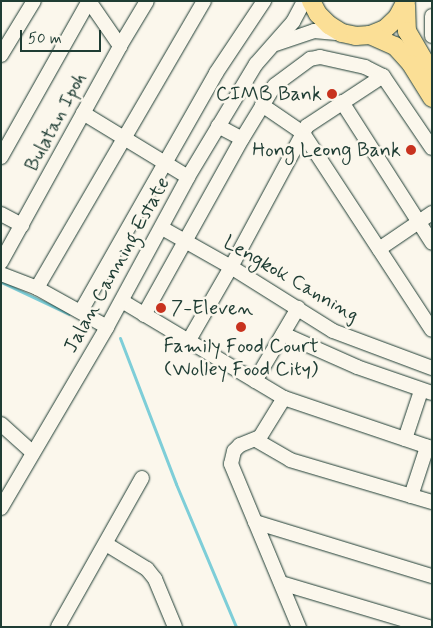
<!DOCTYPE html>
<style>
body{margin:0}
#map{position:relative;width:433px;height:628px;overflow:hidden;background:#fbf7ec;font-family:Mynerve,sans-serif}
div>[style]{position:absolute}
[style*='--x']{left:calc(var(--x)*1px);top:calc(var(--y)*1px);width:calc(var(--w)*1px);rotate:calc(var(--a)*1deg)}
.stream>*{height:3px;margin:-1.5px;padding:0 1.5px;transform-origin:1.5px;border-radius:1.5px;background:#7eced8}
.roads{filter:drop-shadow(0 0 1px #1f3d34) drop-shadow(0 0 1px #1f3d34)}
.minor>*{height:14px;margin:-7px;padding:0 7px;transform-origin:7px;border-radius:7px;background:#fbf7ec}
.major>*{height:18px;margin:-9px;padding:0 9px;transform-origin:9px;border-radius:9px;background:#fbdf96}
.dots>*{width:14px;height:14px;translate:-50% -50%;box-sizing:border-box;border:2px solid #fbf7ec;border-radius:50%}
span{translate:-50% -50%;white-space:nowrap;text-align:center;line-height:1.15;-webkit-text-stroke:5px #fbf7ec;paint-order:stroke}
.poi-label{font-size:20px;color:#1f3d34}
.right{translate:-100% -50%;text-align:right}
.left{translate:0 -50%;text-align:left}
.street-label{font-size:20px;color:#1f3d34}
.frame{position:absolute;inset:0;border:2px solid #1f3d34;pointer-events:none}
.scale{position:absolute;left:20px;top:30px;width:81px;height:22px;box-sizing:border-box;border:2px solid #1f3d34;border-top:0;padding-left:6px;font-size:15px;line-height:18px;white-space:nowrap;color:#1f3d34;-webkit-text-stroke:4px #fbf7ec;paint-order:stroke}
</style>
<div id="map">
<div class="stream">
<i style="--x:1;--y:282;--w:75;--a:25.2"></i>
<i style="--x:120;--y:338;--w:156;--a:69"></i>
<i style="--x:176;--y:484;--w:155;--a:67.2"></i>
</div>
<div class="roads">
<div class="minor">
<i style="--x:89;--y:1;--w:55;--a:55.4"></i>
<i style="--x:432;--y:16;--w:20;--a:90"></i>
<i style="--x:276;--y:44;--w:40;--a:-18.9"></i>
<i style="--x:314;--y:31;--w:25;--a:5"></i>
<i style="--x:1;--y:55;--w:63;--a:-58.6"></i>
<i style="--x:342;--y:102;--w:167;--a:57.4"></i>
<i style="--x:262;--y:105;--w:50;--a:34.3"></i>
<i style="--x:303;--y:133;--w:235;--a:56.8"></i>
<i style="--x:83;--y:113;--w:123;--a:31.4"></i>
<i style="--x:218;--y:126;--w:27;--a:28"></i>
<i style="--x:1;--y:157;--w:179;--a:-60.6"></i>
<i style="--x:1;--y:214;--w:24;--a:28"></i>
<i style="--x:162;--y:228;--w:79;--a:29.5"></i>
<i style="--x:231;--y:267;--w:120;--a:32.1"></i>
<i style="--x:333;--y:331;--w:106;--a:20.5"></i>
<i style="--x:379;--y:249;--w:64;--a:-34.2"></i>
<i style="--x:1;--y:262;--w:247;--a:-61.1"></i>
<i style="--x:120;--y:46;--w:52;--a:-59"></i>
<i style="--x:1;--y:274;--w:39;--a:21"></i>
<i style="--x:37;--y:288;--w:80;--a:29.1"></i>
<i style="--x:37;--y:288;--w:332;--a:-59.8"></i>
<i style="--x:122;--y:301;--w:189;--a:30.9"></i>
<i style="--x:284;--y:398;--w:156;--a:18.7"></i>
<i style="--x:81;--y:311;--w:274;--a:-60.4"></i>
<i style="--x:216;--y:73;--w:87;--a:-56.3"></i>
<i style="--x:144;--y:315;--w:201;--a:-60.9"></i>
<i style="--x:242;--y:139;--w:63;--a:-58.6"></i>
<i style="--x:275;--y:85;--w:44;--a:-36.6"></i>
<i style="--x:310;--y:59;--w:10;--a:-11"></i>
<i style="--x:320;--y:57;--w:46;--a:12.5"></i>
<i style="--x:365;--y:67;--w:20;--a:27"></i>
<i style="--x:383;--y:76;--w:87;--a:55.8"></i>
<i style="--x:283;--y:334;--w:81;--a:24"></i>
<i style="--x:357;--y:367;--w:79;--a:19.1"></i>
<i style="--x:189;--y:340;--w:84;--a:-60.1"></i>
<i style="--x:231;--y:267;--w:160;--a:-61.7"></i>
<i style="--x:307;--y:126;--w:91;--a:-33.3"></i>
<i style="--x:255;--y:381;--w:85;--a:-59.5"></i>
<i style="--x:284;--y:398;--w:46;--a:121.6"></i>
<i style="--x:260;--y:437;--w:22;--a:158"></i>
<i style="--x:240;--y:445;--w:8;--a:135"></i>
<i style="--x:234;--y:451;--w:13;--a:103"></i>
<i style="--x:231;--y:464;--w:177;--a:67.4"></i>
<i style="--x:1;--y:424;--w:42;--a:42.1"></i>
<i style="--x:405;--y:439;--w:51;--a:-71.6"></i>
<i style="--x:256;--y:440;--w:39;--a:30"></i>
<i style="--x:290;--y:460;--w:148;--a:16.5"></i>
<i style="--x:411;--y:496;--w:52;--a:-71.9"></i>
<i style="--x:1;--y:508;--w:210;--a:-59.6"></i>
<i style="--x:107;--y:327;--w:170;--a:-61.6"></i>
<i style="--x:188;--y:177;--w:132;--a:-59"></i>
<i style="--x:256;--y:64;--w:56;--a:-48.6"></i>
<i style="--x:293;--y:22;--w:24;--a:-62"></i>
<i style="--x:255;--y:522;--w:185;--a:17"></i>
<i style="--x:106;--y:544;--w:48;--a:31.4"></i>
<i style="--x:147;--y:569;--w:13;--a:51"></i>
<i style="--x:155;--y:579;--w:52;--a:67.4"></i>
<i style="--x:281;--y:583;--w:154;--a:16.6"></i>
<i style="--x:58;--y:627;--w:171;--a:-60.6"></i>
</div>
<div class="major">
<i style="--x:311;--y:1;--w:15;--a:62"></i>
<i style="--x:318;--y:14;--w:16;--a:45"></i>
<i style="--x:329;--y:25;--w:15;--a:32"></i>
<i style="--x:342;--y:33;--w:14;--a:12"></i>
<i style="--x:356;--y:36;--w:14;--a:-4"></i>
<i style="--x:370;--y:35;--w:16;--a:-22"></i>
<i style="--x:385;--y:29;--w:16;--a:-43"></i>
<i style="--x:397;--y:18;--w:19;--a:-62"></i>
<i style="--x:406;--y:5;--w:26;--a:88"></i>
<i style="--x:407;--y:31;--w:50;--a:59.8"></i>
<i style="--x:370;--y:35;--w:27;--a:24"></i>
<i style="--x:395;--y:46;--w:24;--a:48"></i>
<i style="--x:411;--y:64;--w:40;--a:58"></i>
</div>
</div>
<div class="dots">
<i style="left:332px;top:94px;background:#c8321e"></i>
<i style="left:411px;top:150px;background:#c8321e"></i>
<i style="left:161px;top:308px;background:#c8321e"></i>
<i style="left:241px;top:327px;background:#c8321e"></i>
</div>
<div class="poi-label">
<span class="right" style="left:322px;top:94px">CIMB Bank</span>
<span class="right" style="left:401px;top:150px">Hong Leong Bank</span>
<span class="left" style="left:171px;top:308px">7-Eleven</span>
<span style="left:241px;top:358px">Family Food Court<br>(Wolley Food City)</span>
</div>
<div class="street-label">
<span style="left:56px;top:122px;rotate:-62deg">Bulatan Ipoh</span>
<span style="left:117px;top:265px;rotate:-61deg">Jalan Canning Estate</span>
<span style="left:291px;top:279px;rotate:30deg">Lengkok Canning</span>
</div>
<div class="frame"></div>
<div class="scale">50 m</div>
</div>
